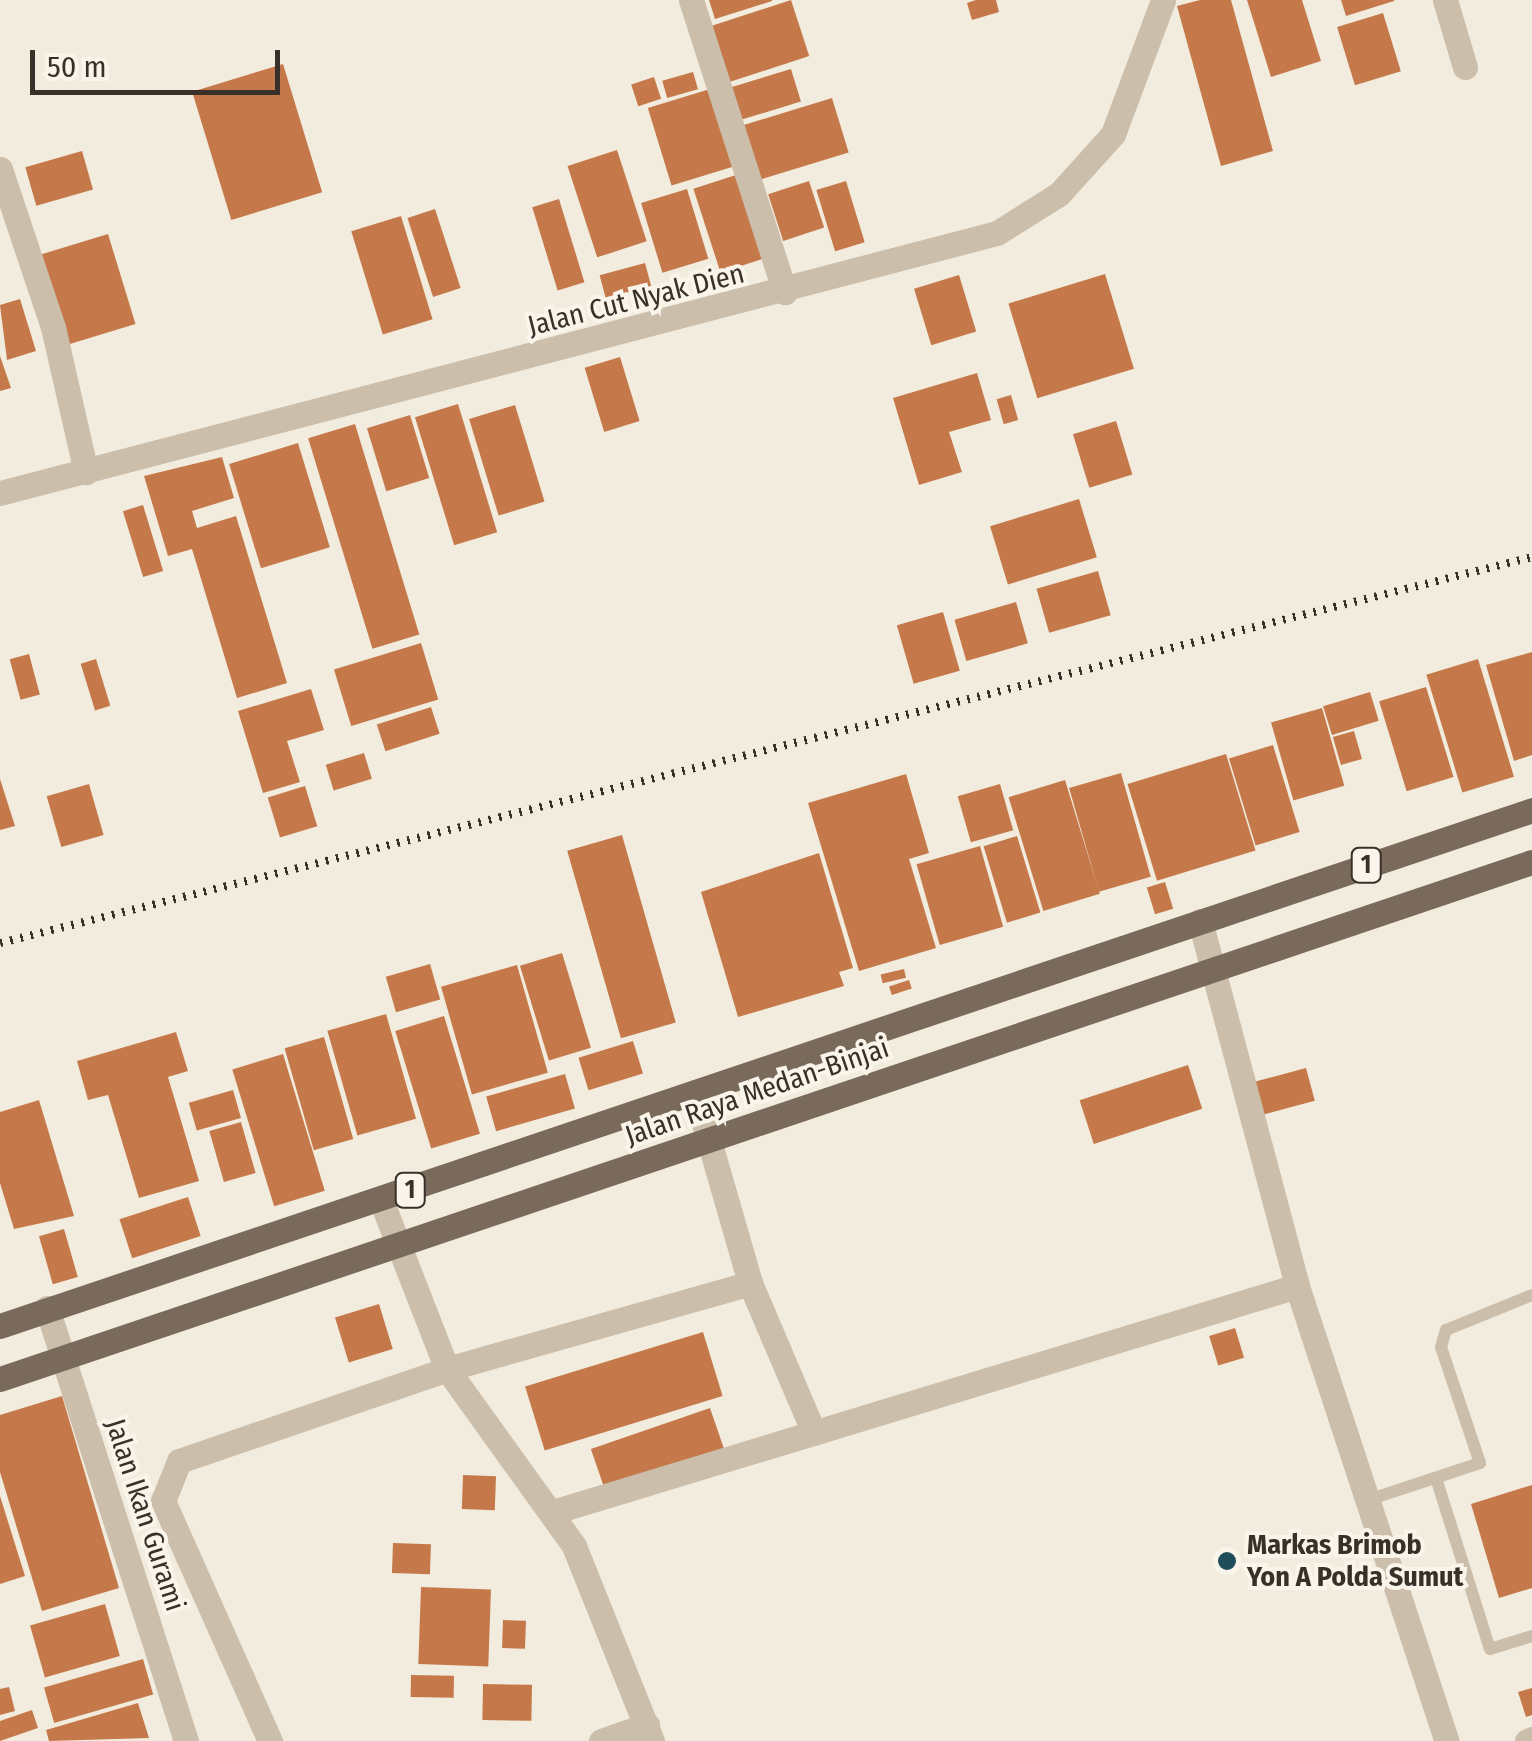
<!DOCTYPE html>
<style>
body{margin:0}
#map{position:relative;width:1532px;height:1741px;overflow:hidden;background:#f2ecde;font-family:"Fira Sans Condensed",sans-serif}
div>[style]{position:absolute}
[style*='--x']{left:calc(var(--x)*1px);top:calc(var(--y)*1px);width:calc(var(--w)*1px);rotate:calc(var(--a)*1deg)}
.building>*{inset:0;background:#c5794a;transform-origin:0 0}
.service>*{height:12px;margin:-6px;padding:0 6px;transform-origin:6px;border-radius:6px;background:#cbbeaa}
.minor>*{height:25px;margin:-12.5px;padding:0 12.5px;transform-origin:12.5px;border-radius:12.5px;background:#cbbeaa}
.primary>*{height:25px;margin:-12.5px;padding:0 12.5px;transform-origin:12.5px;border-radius:12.5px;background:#7a6a5b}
.rail>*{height:8px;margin-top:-4px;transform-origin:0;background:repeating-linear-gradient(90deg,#383029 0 2.5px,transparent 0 10.5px)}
.dots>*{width:28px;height:28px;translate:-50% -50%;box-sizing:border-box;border:5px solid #faf5eb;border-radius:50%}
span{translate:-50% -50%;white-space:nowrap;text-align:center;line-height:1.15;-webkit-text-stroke:8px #faf5eb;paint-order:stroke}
.shield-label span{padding:2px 8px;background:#faf5eb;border:2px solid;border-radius:8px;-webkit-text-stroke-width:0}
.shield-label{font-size:25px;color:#383029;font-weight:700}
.street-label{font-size:28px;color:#383029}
.poi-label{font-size:28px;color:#383029;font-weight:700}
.left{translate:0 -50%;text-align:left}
.scale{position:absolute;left:30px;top:50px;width:250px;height:45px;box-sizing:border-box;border:5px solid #383029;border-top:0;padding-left:12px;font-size:30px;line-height:35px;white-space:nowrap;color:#383029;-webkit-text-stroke:8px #faf5eb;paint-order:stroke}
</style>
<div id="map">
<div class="building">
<i style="clip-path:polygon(709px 0,772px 0,772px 1px,715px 19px)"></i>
<i style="left:791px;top:0;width:59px;height:88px;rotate:72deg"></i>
<i style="clip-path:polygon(976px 0,996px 0,999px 12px,972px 20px,967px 3px)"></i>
<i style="clip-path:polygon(1200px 0,1231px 0,1273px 151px,1221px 166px,1177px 6px)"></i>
<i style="clip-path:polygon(1247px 0,1302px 0,1321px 61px,1271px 77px)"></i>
<i style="clip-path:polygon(1341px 0,1394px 0,1394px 1px,1346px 16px)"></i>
<i style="left:1383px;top:13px;width:61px;height:48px;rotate:73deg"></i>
<i style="left:283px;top:64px;width:134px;height:95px;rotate:73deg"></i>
<i style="left:791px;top:69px;width:34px;height:67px;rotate:73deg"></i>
<i style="left:693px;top:72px;width:18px;height:32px;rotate:74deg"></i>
<i style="left:654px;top:77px;width:23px;height:24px;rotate:72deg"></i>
<i style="left:710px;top:89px;width:81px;height:65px;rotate:73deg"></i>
<i style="left:832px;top:98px;width:57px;height:100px;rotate:73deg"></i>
<i style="left:617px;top:150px;width:96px;height:52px;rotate:72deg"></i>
<i style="left:82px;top:151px;width:40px;height:59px;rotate:74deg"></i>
<i style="left:739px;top:174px;width:88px;height:48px;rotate:72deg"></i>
<i style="left:809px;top:181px;width:49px;height:43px;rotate:72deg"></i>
<i style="left:846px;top:181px;width:64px;height:31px;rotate:73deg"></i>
<i style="left:687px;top:189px;width:73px;height:48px;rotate:73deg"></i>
<i style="left:559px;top:199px;width:87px;height:28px;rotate:73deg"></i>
<i style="left:435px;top:209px;width:83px;height:29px;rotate:72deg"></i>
<i style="left:401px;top:216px;width:108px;height:52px;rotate:73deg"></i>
<i style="left:108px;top:234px;width:94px;height:72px;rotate:73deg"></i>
<i style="left:645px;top:263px;width:24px;height:47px;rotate:75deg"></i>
<i style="left:1105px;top:274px;width:99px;height:101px;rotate:73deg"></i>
<i style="left:959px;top:275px;width:59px;height:47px;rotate:73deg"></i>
<i style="clip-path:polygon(20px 299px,36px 351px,7px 360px,0 305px)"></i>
<i style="clip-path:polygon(0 356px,11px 388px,0 391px)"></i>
<i style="left:620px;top:357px;width:67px;height:37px;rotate:73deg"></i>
<i style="clip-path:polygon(977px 373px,991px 420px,949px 432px,962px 472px,919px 485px,893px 398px)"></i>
<i style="left:1011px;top:395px;width:26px;height:15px;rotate:74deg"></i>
<i style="left:458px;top:404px;width:134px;height:45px;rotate:73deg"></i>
<i style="left:515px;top:405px;width:101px;height:48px;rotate:73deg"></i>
<i style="left:410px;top:415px;width:66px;height:45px;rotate:73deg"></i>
<i style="left:1116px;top:421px;width:56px;height:45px;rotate:73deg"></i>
<i style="left:355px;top:424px;width:220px;height:49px;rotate:73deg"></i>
<i style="left:298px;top:443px;width:109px;height:72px;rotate:73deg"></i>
<i style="clip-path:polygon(222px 457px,234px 498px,192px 511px,197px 528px,236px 516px,287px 683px,237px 698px,192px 549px,168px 556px,144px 476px)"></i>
<i style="left:1079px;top:499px;width:61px;height:93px;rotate:73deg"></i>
<i style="left:143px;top:505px;width:69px;height:21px;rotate:73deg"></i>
<i style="left:1098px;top:571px;width:46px;height:64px;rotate:74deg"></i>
<i style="left:1016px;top:602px;width:43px;height:64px;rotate:74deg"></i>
<i style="left:943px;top:612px;width:61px;height:48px;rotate:74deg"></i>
<i style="left:421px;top:643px;width:59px;height:91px;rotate:73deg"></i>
<i style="clip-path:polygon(1532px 652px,1532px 755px,1514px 761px,1486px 665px)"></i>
<i style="left:29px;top:654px;width:42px;height:20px;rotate:75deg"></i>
<i style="left:96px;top:659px;width:49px;height:16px;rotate:73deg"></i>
<i style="left:1478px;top:659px;width:123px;height:54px;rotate:73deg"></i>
<i style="left:1426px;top:687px;width:94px;height:49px;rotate:73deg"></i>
<i style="clip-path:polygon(311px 689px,324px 730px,287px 741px,300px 782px,263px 793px,238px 711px)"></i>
<i style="left:1370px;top:692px;width:30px;height:49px;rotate:73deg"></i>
<i style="left:431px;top:707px;width:28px;height:57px;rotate:72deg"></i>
<i style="left:1322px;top:708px;width:81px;height:53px;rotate:74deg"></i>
<i style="left:1354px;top:731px;width:29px;height:22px;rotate:74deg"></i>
<i style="left:1273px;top:745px;width:91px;height:46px;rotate:73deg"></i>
<i style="left:364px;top:753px;width:27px;height:40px;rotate:73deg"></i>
<i style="left:1226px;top:754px;width:101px;height:103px;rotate:73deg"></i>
<i style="left:1121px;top:773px;width:108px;height:54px;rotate:74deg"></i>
<i style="clip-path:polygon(906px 774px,929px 853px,909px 859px,936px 948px,859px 971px,808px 803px)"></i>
<i style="clip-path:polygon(0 779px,15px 826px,0 830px)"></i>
<i style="left:1065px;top:780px;width:119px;height:59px;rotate:73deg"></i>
<i style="left:89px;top:784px;width:53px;height:44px;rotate:74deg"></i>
<i style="left:1000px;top:784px;width:48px;height:44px;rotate:74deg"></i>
<i style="left:305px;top:786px;width:42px;height:39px;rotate:73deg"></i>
<i style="left:622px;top:835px;width:195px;height:57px;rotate:74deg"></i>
<i style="left:1017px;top:836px;width:80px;height:35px;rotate:73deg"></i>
<i style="left:980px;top:846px;width:84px;height:66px;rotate:74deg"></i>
<i style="clip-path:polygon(819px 853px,853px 968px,839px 972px,844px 986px,738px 1017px,701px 892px)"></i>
<i style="left:1165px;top:882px;width:28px;height:19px;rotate:73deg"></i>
<i style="left:562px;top:953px;width:99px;height:44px;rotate:73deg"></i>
<i style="left:430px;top:964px;width:37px;height:46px;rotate:74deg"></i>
<i style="left:517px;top:965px;width:112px;height:79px;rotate:74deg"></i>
<i style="left:904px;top:969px;width:9px;height:24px;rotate:77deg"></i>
<i style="left:909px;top:980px;width:9px;height:21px;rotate:72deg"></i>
<i style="left:386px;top:1014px;width:109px;height:61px;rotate:74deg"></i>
<i style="left:444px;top:1016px;width:123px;height:51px;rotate:73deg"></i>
<i style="clip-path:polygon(176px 1032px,188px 1071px,168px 1077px,199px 1181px,139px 1198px,108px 1095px,88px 1100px,77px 1061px)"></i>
<i style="left:324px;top:1037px;width:106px;height:41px;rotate:74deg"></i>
<i style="left:633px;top:1041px;width:34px;height:57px;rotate:73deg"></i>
<i style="left:283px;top:1054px;width:143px;height:53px;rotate:73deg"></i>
<i style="left:1188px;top:1065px;width:46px;height:114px;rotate:72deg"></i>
<i style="left:1306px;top:1068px;width:34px;height:55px;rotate:75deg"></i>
<i style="left:565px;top:1074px;width:36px;height:82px;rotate:74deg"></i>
<i style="left:233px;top:1090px;width:29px;height:46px;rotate:74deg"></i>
<i style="clip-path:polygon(39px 1100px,74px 1216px,14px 1229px,0 1183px,0 1112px)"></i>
<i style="left:241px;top:1122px;width:53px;height:33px;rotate:74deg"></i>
<i style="left:188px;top:1197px;width:41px;height:72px;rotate:72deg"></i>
<i style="left:64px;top:1229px;width:50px;height:26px;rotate:74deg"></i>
<i style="left:379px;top:1304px;width:47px;height:46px;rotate:73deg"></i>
<i style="left:1235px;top:1328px;width:31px;height:27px;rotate:73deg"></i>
<i style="left:703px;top:1332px;width:67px;height:186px;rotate:73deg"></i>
<i style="clip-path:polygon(62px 1396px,119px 1588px,42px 1611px,0 1472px,0 1415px)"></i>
<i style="left:710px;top:1408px;width:43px;height:126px;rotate:71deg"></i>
<i style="left:463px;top:1475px;width:33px;height:34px;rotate:2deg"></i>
<i style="clip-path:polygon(1532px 1485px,1532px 1588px,1499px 1598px,1471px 1504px)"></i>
<i style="clip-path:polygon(0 1496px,25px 1576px,0 1584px)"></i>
<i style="left:393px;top:1543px;width:38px;height:30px;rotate:2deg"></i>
<i style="left:421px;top:1587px;width:70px;height:77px;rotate:2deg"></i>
<i style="left:105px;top:1604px;width:54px;height:78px;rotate:74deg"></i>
<i style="left:503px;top:1620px;width:23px;height:28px;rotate:2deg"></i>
<i style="left:143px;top:1659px;width:37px;height:103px;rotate:74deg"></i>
<i style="left:411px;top:1675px;width:43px;height:22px;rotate:1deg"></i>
<i style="left:483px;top:1684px;width:49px;height:36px;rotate:1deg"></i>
<i style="clip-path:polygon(9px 1687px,15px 1711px,0 1715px,0 1689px)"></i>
<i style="clip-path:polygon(1532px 1688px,1532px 1715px,1526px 1717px,1518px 1692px)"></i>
<i style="clip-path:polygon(138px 1703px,149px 1738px,49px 1741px,46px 1730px)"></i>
<i style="clip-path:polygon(32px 1710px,38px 1728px,0 1741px,0 1721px)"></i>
</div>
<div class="service">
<i style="--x:1436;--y:1478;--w:179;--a:72.5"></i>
<i style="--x:1490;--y:1649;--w:44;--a:-17.2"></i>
<i style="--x:1368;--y:1500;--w:118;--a:-18.3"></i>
<i style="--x:1480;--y:1463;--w:122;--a:-108.6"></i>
<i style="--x:1441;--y:1347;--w:18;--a:-74"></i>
<i style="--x:1446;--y:1330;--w:93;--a:-22.1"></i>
</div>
<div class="minor">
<i style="--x:691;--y:0;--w:307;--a:72.2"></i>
<i style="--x:1445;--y:0;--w:70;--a:73.4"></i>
<i style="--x:0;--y:169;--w:167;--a:71.5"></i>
<i style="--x:53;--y:327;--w:149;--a:77.2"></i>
<i style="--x:0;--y:493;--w:1030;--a:-14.62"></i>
<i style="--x:997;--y:233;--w:73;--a:-32.2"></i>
<i style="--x:1059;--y:194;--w:81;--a:-48"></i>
<i style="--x:1113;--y:134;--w:143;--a:-69.5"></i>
<i style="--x:1200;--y:921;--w:378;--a:75.1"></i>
<i style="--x:1297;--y:1286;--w:479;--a:71.8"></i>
<i style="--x:695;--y:1092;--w:199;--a:73.9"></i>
<i style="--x:750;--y:1283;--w:163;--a:66.9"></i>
<i style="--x:381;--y:1200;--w:181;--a:68.7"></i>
<i style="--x:447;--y:1369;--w:218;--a:54.3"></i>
<i style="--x:574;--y:1546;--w:210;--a:68.2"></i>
<i style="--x:47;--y:1308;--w:455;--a:72.2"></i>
<i style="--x:556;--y:1511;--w:774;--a:-16.89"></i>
<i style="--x:270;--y:1741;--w:263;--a:-114"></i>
<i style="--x:163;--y:1501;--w:43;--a:-68.2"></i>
<i style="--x:179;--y:1461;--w:283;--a:-18.9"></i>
<i style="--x:447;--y:1369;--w:315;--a:-15.8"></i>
<i style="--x:601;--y:1741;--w:49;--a:-19.2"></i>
<i style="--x:1527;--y:1741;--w:5;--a:-22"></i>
</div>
<div class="primary">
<i style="--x:0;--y:1326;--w:1617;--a:-18.61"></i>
<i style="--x:0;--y:1379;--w:1617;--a:-18.65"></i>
</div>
<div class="rail">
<i style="--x:0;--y:943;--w:1580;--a:-14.14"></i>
</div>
<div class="dots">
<i style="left:1227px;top:1561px;background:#1f4d5a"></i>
</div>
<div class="shield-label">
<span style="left:1366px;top:865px">1</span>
<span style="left:410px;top:1190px">1</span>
</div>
<div class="street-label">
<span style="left:636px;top:300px;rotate:-14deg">Jalan Cut Nyak Dien</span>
<span style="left:757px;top:1092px;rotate:-19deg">Jalan Raya Medan-Binjai</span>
<span style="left:145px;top:1515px;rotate:72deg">Jalan Ikan Gurami</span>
</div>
<div class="poi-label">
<span class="left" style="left:1247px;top:1561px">Markas Brimob<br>Yon A Polda Sumut</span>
</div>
<div class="scale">50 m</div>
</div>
